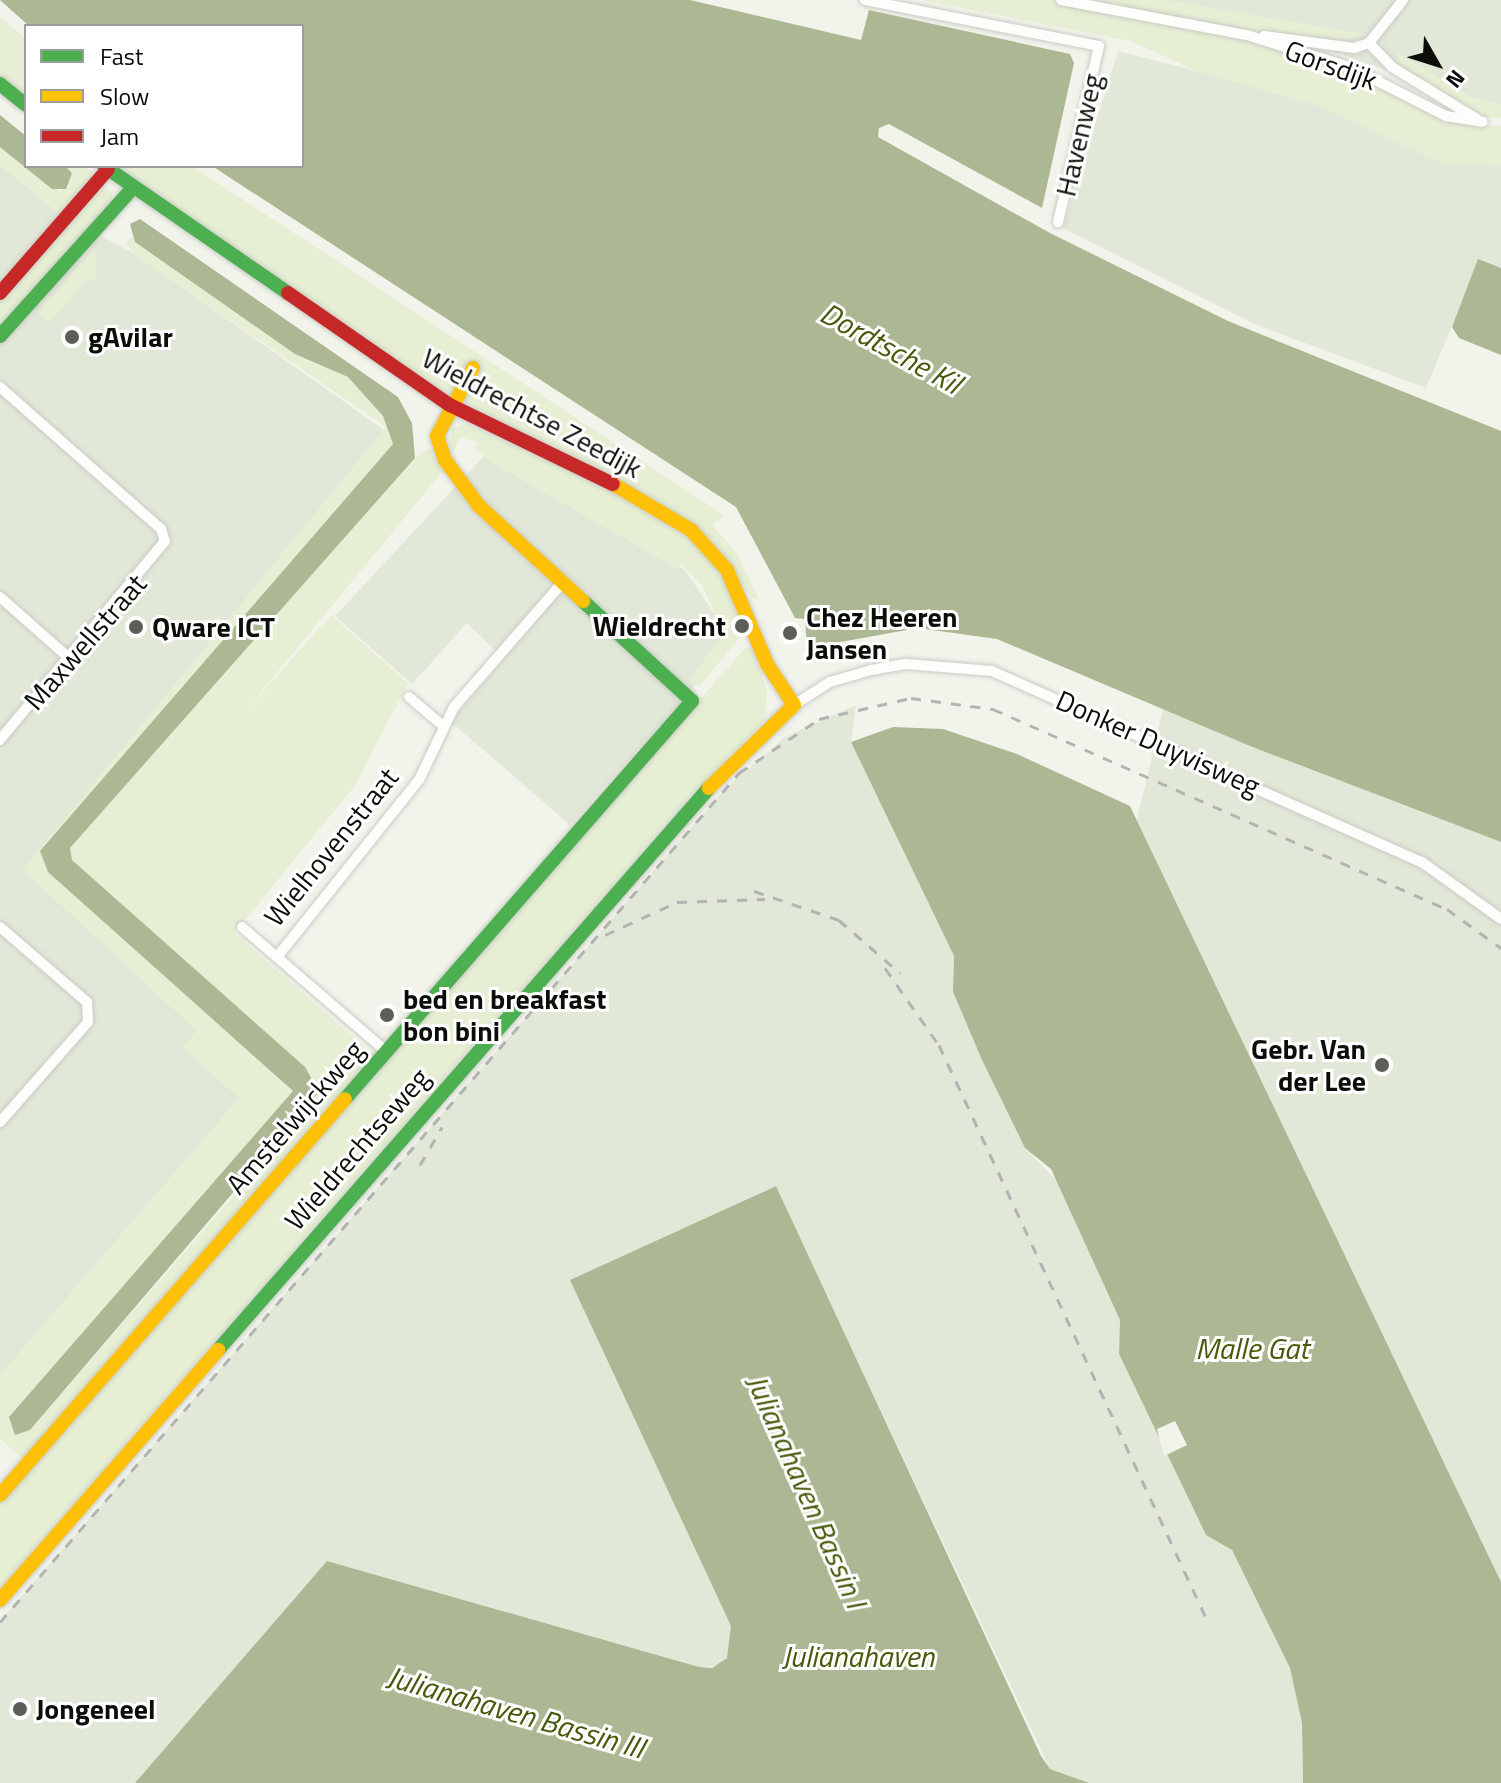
<!DOCTYPE html>
<style>
body{margin:0}
#map{position:relative;width:1501px;height:1783px;overflow:hidden;background:#f2f4ec;font-family:"Titillium Web",sans-serif}
div>[style]{position:absolute}
[style*='--x']{left:calc(var(--x)*1px);top:calc(var(--y)*1px);width:calc(var(--w)*1px);rotate:calc(var(--a)*1deg)}
.built>*{inset:0;background:#e2e8d8}
.green>*{inset:0;background:#e6efd3}
.water>*{inset:0;background:#acb793}
.pier>*{inset:0;background:#f2f4ec}
.roads{filter:drop-shadow(0 0 2px #c9cbc5) drop-shadow(0 0 2px #c9cbc5)}
.street>*{height:10px;margin:-5px;padding:0 5px;transform-origin:5px;border-radius:5px;background:#fdfdfc}
.fast>*{height:14px;margin:-7px;padding:0 7px;transform-origin:7px;border-radius:7px;background:#4caf50}
.slow>*{height:14px;margin:-7px;padding:0 7px;transform-origin:7px;border-radius:7px;background:#ffc107}
.jam>*{height:14px;margin:-7px;padding:0 7px;transform-origin:7px;border-radius:7px;background:#c62828}
.rail>*{height:3px;margin-top:-1.5px;transform-origin:0;background:repeating-linear-gradient(90deg,#b3b3b2 0 10px,transparent 0 20px)}
.dots>*{width:22px;height:22px;translate:-50% -50%;box-sizing:border-box;border:4px solid #fff;border-radius:50%}
span{translate:-50% -50%;white-space:nowrap;text-align:center;line-height:1.15;-webkit-text-stroke:6px #fff;paint-order:stroke}
.street-label{font-size:28px;color:#0b0d08}
.poi-label{font-size:28px;color:#0b0d08;font-weight:700}
.left{translate:0 -50%;text-align:left}
.right{translate:-100% -50%;text-align:right}
.water-label{font-size:30px;color:#47590b;font-style:italic}
.legend{position:absolute;left:24px;top:24px;width:280px;height:144px;box-sizing:border-box;background:#fff;border:2px solid #9d9e9c;margin:0;padding:10px 14px;list-style:none;font-size:24px;color:#0b0d08}
.legend li{display:flex;align-items:center;gap:16px;height:40px}
.legend b{width:40px;border:2px solid #9d9e9c}
.north{position:absolute;left:1397px;top:24px;width:80px;height:80px;-webkit-text-stroke:6px #fff;paint-order:stroke;rotate:129deg;font-size:22px;font-weight:700;line-height:32px;text-align:center;color:#0b0d08}
.north::after{content:'';display:block;margin:auto;width:28px;height:36px;background:#0b0d08;clip-path:polygon(50% 0,100% 100%,50% 72%,0 100%)}
</style>
<div id="map">
<div class="built">
<i style="clip-path:polygon(1004px 0,1501px 0,1501px 112px,1324px 48px)"></i>
<i style="clip-path:polygon(1118px 51px,1363px 113px,1501px 163px,1501px 273px,1478px 264px,1426px 388px,1259px 326px,1063px 228px)"></i>
<i style="clip-path:polygon(0 165px,63px 216px,135px 254px,384px 430px,29px 865px,267px 1083px,0 1390px)"></i>
<i style="clip-path:polygon(487px 453px,685px 570px,727px 633px,692px 689px,570px 825px,451px 722px,504px 659px,467px 623px,412px 684px,335px 616px)"></i>
<i style="clip-path:polygon(856px 705px,851px 742px,954px 956px,953px 992px,982px 1060px,1025px 1148px,1057px 1181px,1120px 1320px,1119px 1354px,1199px 1521px,1232px 1550px,1290px 1668px,1302px 1723px,1303px 1783px,1089px 1783px,1050px 1769px,775px 1186px,571px 1280px,731px 1626px,732px 1651px,719px 1666px,699px 1667px,327px 1561px,135px 1783px,0 1783px,0 1621px,726px 788px,785px 737px)"></i>
<i style="clip-path:polygon(1163px 709px,1501px 842px,1501px 1582px,1137px 820px)"></i>
</div>
<div class="green">
<i style="clip-path:polygon(921px 0,1049px 0,1235px 33px,1356px 74px,1450px 123px,1501px 126px,1501px 165px,1441px 163px,1319px 106px,1197px 71px,1130px 41px)"></i>
<i style="clip-path:polygon(1091px 0,1166px 0,1364px 34px,1343px 41px,1256px 30px)"></i>
<i style="clip-path:polygon(0 17px,26px 39px,26px 97px,0 76px)"></i>
<i style="clip-path:polygon(1399px 54px,1473px 98px,1501px 104px,1501px 118px,1481px 117px,1393px 63px)"></i>
<i style="clip-path:polygon(0 147px,60px 192px,72px 173px,65px 166px,85px 166px,97px 175px,62px 215px,0 165px)"></i>
<i style="clip-path:polygon(118px 166px,192px 166px,724px 515px,712px 525px,736px 552px,759px 600px,751px 597px,714px 540px,679px 515px,402px 368px)"></i>
<i style="clip-path:polygon(107px 188px,113px 193px,107px 209px,0 331px,0 302px,96px 192px)"></i>
<i style="clip-path:polygon(131px 236px,295px 354px,348px 377px,383px 416px,393px 444px,40px 851px,293px 1092px,9px 1417px,30px 1430px,315px 1102px,318px 1084px,72px 860px,70px 848px,415px 458px,429px 448px,443px 471px,242px 715px,331px 615px,408px 683px,354px 787px,234px 933px,376px 1057px,24px 1460px,0 1439px,0 1375px,239px 1098px,182px 1047px,197px 1031px,23px 870px,386px 427px,135px 255px,126px 244px)"></i>
<i style="clip-path:polygon(95px 249px,96px 283px,89px 278px,49px 323px,38px 312px)"></i>
<i style="clip-path:polygon(465px 423px,594px 481px,690px 539px,718px 566px,746px 630px,700px 686px,688px 682px,724px 633px,702px 586px,682px 565px,678px 569px,491px 462px,474px 448px,478px 442px,459px 437px,454px 452px,449px 450px,452px 429px)"></i>
<i style="clip-path:polygon(745px 648px,753px 649px,767px 690px,765px 720px,684px 802px,0 1587px,0 1502px)"></i>
</div>
<div class="water">
<i style="clip-path:polygon(0 0,690px 0,861px 40px,869px 10px,1070px 54px,1074px 63px,1042px 208px,889px 124px,879px 128px,878px 137px,1050px 233px,1228px 321px,1501px 431px,1501px 842px,1250px 746px,997px 639px,918px 628px,807px 648px,805px 619px,795px 618px,736px 507px,212px 166px,302px 166px,302px 26px,29px 26px)"></i>
<i style="clip-path:polygon(0 115px,26px 136px,26px 166px,65px 166px,72px 173px,66px 189px,52px 189px,0 147px)"></i>
<i style="clip-path:polygon(140px 219px,398px 397px,412px 423px,415px 458px,70px 848px,72px 860px,305px 1067px,319px 1092px,30px 1430px,15px 1435px,9px 1417px,293px 1091px,48px 872px,40px 851px,393px 444px,383px 416px,348px 377px,295px 354px,135px 242px,130px 224px)"></i>
<i style="clip-path:polygon(1478px 259px,1501px 268px,1501px 355px,1459px 338px,1452px 327px)"></i>
<i style="clip-path:polygon(893px 727px,943px 729px,1017px 754px,1130px 806px,1501px 1582px,1501px 1783px,1303px 1783px,1302px 1723px,1290px 1668px,1232px 1550px,1206px 1535px,1119px 1354px,1120px 1320px,1051px 1169px,1025px 1148px,982px 1060px,953px 992px,954px 956px,851px 742px)"></i>
<i style="clip-path:polygon(776px 1186px,1041px 1756px,1050px 1769px,1089px 1783px,135px 1783px,327px 1561px,699px 1667px,712px 1668px,727px 1658px,731px 1626px,570px 1280px)"></i>
</div>
<div class="pier">
<i style="clip-path:polygon(1175px 1421px,1187px 1445px,1164px 1456px,1157px 1429px)"></i>
</div>
<div class="roads">
<div class="street">
<i style="--x:865;--y:0;--w:238;--a:11.1"></i>
<i style="--x:1099;--y:46;--w:181;--a:103.1"></i>
<i style="--x:1061;--y:0;--w:189;--a:10.7"></i>
<i style="--x:1247;--y:35;--w:110;--a:17.4"></i>
<i style="--x:1352;--y:68;--w:106;--a:27.1"></i>
<i style="--x:1446;--y:116;--w:37;--a:9"></i>
<i style="--x:1264;--y:36;--w:91;--a:7.6"></i>
<i style="--x:1354;--y:48;--w:16;--a:-18"></i>
<i style="--x:1369;--y:43;--w:33;--a:46"></i>
<i style="--x:1392;--y:67;--w:100;--a:31.5"></i>
<i style="--x:1369;--y:43;--w:55;--a:-51.7"></i>
<i style="--x:0;--y:387;--w:215;--a:41.4"></i>
<i style="--x:161;--y:529;--w:13;--a:72"></i>
<i style="--x:165;--y:541;--w:259;--a:129.7"></i>
<i style="--x:0;--y:597;--w:94;--a:41.5"></i>
<i style="--x:409;--y:697;--w:43;--a:40.3"></i>
<i style="--x:794;--y:705;--w:43;--a:-32.6"></i>
<i style="--x:830;--y:682;--w:43;--a:-16.3"></i>
<i style="--x:871;--y:670;--w:36;--a:-10"></i>
<i style="--x:906;--y:664;--w:86;--a:4.7"></i>
<i style="--x:992;--y:671;--w:471;--a:24"></i>
<i style="--x:1422;--y:862;--w:97;--a:35.8"></i>
<i style="--x:0;--y:927;--w:115;--a:40.8"></i>
<i style="--x:87;--y:1002;--w:20;--a:87"></i>
<i style="--x:88;--y:1022;--w:133;--a:131.3"></i>
<i style="--x:242;--y:927;--w:191;--a:40.8"></i>
<i style="--x:277;--y:957;--w:227;--a:-51.3"></i>
<i style="--x:419;--y:780;--w:81;--a:-64.4"></i>
<i style="--x:454;--y:707;--w:166;--a:-48.9"></i>
</div>
<div class="fast">
<i style="--x:0;--y:84;--w:33;--a:39"></i>
<i style="--x:104;--y:166;--w:224;--a:34.6"></i>
<i style="--x:0;--y:336;--w:199;--a:-48.1"></i>
<i style="--x:345;--y:1099;--w:528;--a:-48.92"></i>
<i style="--x:692;--y:701;--w:148;--a:-137.5"></i>
<i style="--x:218;--y:1350;--w:746;--a:-48.86"></i>
</div>
<div class="slow">
<i style="--x:473;--y:368;--w:77;--a:117.9"></i>
<i style="--x:437;--y:436;--w:25;--a:72"></i>
<i style="--x:445;--y:460;--w:57;--a:53.5"></i>
<i style="--x:479;--y:506;--w:141;--a:42.4"></i>
<i style="--x:613;--y:484;--w:91;--a:30.5"></i>
<i style="--x:691;--y:530;--w:54;--a:48"></i>
<i style="--x:727;--y:570;--w:102;--a:66.9"></i>
<i style="--x:767;--y:664;--w:49;--a:56.6"></i>
<i style="--x:794;--y:705;--w:119;--a:135.7"></i>
<i style="--x:0;--y:1495;--w:525;--a:-48.94"></i>
<i style="--x:0;--y:1600;--w:332;--a:-48.9"></i>
</div>
<div class="jam">
<i style="--x:0;--y:293;--w:164;--a:-48.9"></i>
<i style="--x:288;--y:293;--w:197;--a:34.7"></i>
<i style="--x:450;--y:405;--w:181;--a:25.9"></i>
</div>
</div>
<div class="rail">
<i style="--x:754;--y:891;--w:90;--a:18.8"></i>
<i style="--x:839;--y:920;--w:81;--a:41"></i>
<i style="--x:605;--y:935;--w:79;--a:-24.6"></i>
<i style="--x:677;--y:902;--w:88;--a:-2"></i>
<i style="--x:885;--y:968;--w:94;--a:55"></i>
<i style="--x:939;--y:1045;--w:637;--a:65"></i>
<i style="--x:420;--y:1165;--w:44;--a:-59.9"></i>
<i style="--x:0;--y:1622;--w:1126;--a:-48.96"></i>
<i style="--x:739;--y:773;--w:97;--a:-34"></i>
<i style="--x:819;--y:719;--w:94;--a:-12.9"></i>
<i style="--x:911;--y:698;--w:83;--a:7.6"></i>
<i style="--x:993;--y:709;--w:496;--a:23.8"></i>
<i style="--x:1447;--y:909;--w:67;--a:35.8"></i>
</div>
<div class="dots">
<i style="left:72px;top:337px;background:#5c5e58"></i>
<i style="left:742px;top:626px;background:#5c5e58"></i>
<i style="left:136px;top:627px;background:#5c5e58"></i>
<i style="left:790px;top:633px;background:#5c5e58"></i>
<i style="left:387px;top:1015px;background:#5c5e58"></i>
<i style="left:1382px;top:1065px;background:#5c5e58"></i>
<i style="left:20px;top:1709px;background:#5c5e58"></i>
</div>
<div class="street-label">
<span style="left:1331px;top:65px;rotate:20deg">Gorsdijk</span>
<span style="left:1079px;top:135px;rotate:-77deg">Havenweg</span>
<span style="left:532px;top:413px;rotate:28deg">Wieldrechtse Zeedijk</span>
<span style="left:85px;top:642px;rotate:-49deg">Maxwellstraat</span>
<span style="left:1158px;top:743px;rotate:24deg">Donker Duyvisweg</span>
<span style="left:331px;top:847px;rotate:-51deg">Wielhovenstraat</span>
<span style="left:295px;top:1117px;rotate:-49deg">Amstelwijckweg</span>
<span style="left:357px;top:1149px;rotate:-49deg">Wieldrechtseweg</span>
</div>
<div class="poi-label">
<span class="left" style="left:88px;top:337px">gAvilar</span>
<span class="left" style="left:806px;top:633px">Chez Heeren<br>Jansen</span>
<span class="right" style="left:726px;top:626px">Wieldrecht</span>
<span class="left" style="left:152px;top:627px">Qware ICT</span>
<span class="left" style="left:403px;top:1015px">bed en breakfast<br>bon bini</span>
<span class="right" style="left:1366px;top:1065px">Gebr. Van<br>der Lee</span>
<span class="left" style="left:36px;top:1709px">Jongeneel</span>
</div>
<div class="water-label">
<span style="left:891px;top:348px;rotate:29deg">Dordtsche Kil</span>
<span style="left:1252px;top:1348px">Malle Gat</span>
<span style="left:807px;top:1491px;rotate:66deg">Julianahaven Bassin I</span>
<span style="left:858px;top:1656px">Julianahaven</span>
<span style="left:516px;top:1712px;rotate:16deg">Julianahaven Bassin III</span>
</div>
<ul class="legend">
<li><b style="height:10px;background:#4caf50"></b>Fast</li>
<li><b style="height:10px;background:#ffc107"></b>Slow</li>
<li><b style="height:10px;background:#c62828"></b>Jam</li>
</ul>
<div class="north">N</div>
</div>
